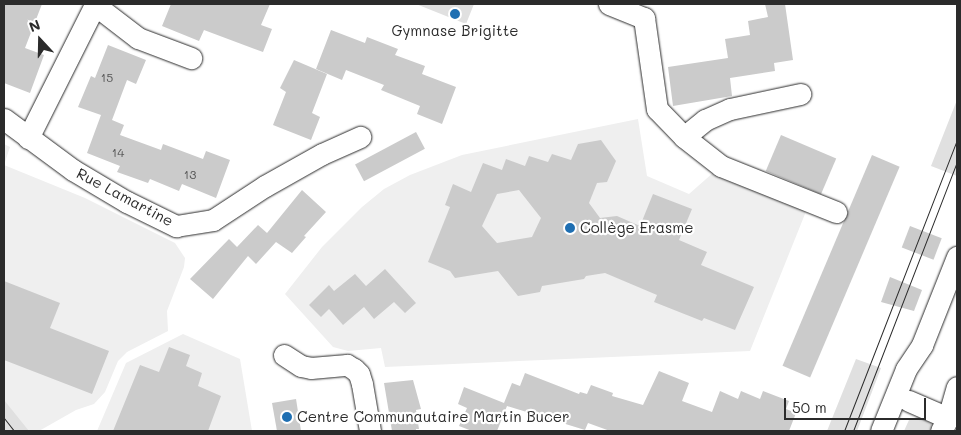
<!DOCTYPE html>
<meta charset="utf-8">
<style>
body{margin:0}
#map{position:relative;width:961px;height:435px;overflow:hidden;background:#fff;font-family:Mali,sans-serif}
div>[style]{position:absolute}
[style*='--x']{left:calc(var(--x)*1px);top:calc(var(--y)*1px);width:calc(var(--w)*1px);rotate:calc(var(--a)*1deg)}
.built>*{inset:0;background:#efefef}
.green>*{inset:0;background:#e0e0e0}
.building>*{inset:0;background:#cbcbcb;transform-origin:0 0}
.roads{filter:drop-shadow(0 0 1px #2b2b2b) drop-shadow(0 0 1px #2b2b2b)}
.minor>*{height:21px;margin:-10.5px;padding:0 10.5px;transform-origin:10.5px;border-radius:10.5px;background:#fff}
.tram>*{height:1px;margin:-0.5px;padding:0 0.5px;transform-origin:0.5px;border-radius:0.5px;background:#2b2b2b}
.dots>*{width:14px;height:14px;translate:-50% -50%;box-sizing:border-box;border:2px solid #fff;border-radius:50%}
span{translate:-50% -50%;white-space:nowrap;text-align:center;line-height:1.15;-webkit-text-stroke:4.5px #fff;paint-order:stroke}
.number-label{font-size:12px;color:#535353}
.number-label span{-webkit-text-stroke-width:0}
.poi-label{font-size:15px;color:#2b2b2b}
.left{translate:0 -50%;text-align:left}
.street-label{font-size:15px;color:#2b2b2b}
.frame{position:absolute;inset:0;border:5px solid #2b2b2b;pointer-events:none}
.north{position:absolute;left:15px;top:15px;width:50px;height:50px;-webkit-text-stroke:4px #fff;paint-order:stroke;rotate:339deg;font-size:14px;font-weight:700;line-height:20px;text-align:center;color:#2b2b2b}
.north::after{content:'';display:block;margin:auto;width:18px;height:22px;background:#2b2b2b;clip-path:polygon(50% 0,100% 100%,50% 72%,0 100%)}
.scale{position:absolute;left:784px;top:398px;width:142px;height:22px;box-sizing:border-box;border:2px solid #2b2b2b;border-top:0;padding-left:6px;font-size:15px;line-height:18px;white-space:nowrap;color:#2b2b2b;-webkit-text-stroke:4px #fff;paint-order:stroke}
</style>
<div id="map">
<div class="built">
<i style="clip-path:polygon(638px 119px,647px 176px,689px 194px,714px 172px,807px 209px,750px 351px,385px 367px,381px 348px,348px 351px,333px 347px,285px 294px,322px 247px,362px 207px,384px 189px,410px 175px,462px 155px)"></i>
<i style="clip-path:polygon(4px 144px,10px 147px,4px 165px,85px 198px,175px 243px,185px 258px,184px 267px,167px 311px,168px 331px,127px 352px,118px 361px,105px 392px,94px 404px,76px 410px,39px 431px,18px 431px,4px 413px)"></i>
<i style="clip-path:polygon(183px 334px,240px 359px,252px 431px,97px 431px,126px 363px)"></i>
</div>
<div class="green">
<i style="clip-path:polygon(416px 4px,474px 4px,466px 24px)"></i>
<i style="clip-path:polygon(957px 100px,957px 176px,931px 166px)"></i>
<i style="clip-path:polygon(856px 359px,881px 368px,857px 431px,827px 431px)"></i>
<i style="clip-path:polygon(4px 400px,29px 431px,4px 431px)"></i>
<i style="clip-path:polygon(920px 416px,931px 423px,933px 431px,904px 431px,909px 420px)"></i>
</div>
<div class="building">
<i style="clip-path:polygon(4px 4px,42px 4px,25px 48px,44px 55px,30px 93px,4px 83px)"></i>
<i style="clip-path:polygon(171px 4px,270px 4px,261px 25px,272px 29px,263px 52px,204px 30px,199px 41px,162px 26px)"></i>
<i style="clip-path:polygon(765px 4px,785px 4px,793px 60px,774px 63px,775px 71px,730px 78px,732px 96px,673px 106px,668px 67px,728px 58px,725px 39px,750px 35px,748px 21px,768px 17px)"></i>
<i style="clip-path:polygon(331px 30px,365px 43px,367px 37px,398px 49px,395px 55px,425px 66px,422px 74px,456px 87px,442px 124px,417px 114px,420px 106px,381px 90px,384px 85px,346px 70px,342px 80px,316px 69px)"></i>
<i style="clip-path:polygon(108px 45px,146px 60px,136px 84px,127px 80px,112px 120px,124px 125px,120px 135px,161px 150px,163px 144px,203px 159px,206px 151px,230px 160px,216px 198px,182px 184px,179px 191px,150px 179px,148px 183px,117px 172px,120px 166px,87px 153px,101px 115px,78px 107px,91px 76px,95px 78px)"></i>
<i style="clip-path:polygon(294px 60px,327px 74px,312px 113px,320px 117px,311px 140px,273px 125px,286px 92px,280px 88px)"></i>
<i style="left:416px;top:132px;width:19px;height:69px;rotate:62deg"></i>
<i style="left:781px;top:135px;width:60px;height:39px;rotate:23deg"></i>
<i style="clip-path:polygon(evenodd,601px 140px,616px 161px,607px 182px,597px 183px,589px 203px,600px 218px,617px 216px,640px 226px,653px 194px,692px 209px,679px 240px,707px 252px,701px 265px,754px 287px,735px 330px,704px 318px,702px 321px,654px 302px,657px 295px,605px 273px,586px 276px,584px 279px,542px 286px,540px 292px,518px 296px,498px 271px,455px 278px,450px 271px,428px 262px,450px 207px,445px 205px,453px 184px,471px 192px,483px 163px,502px 170px,506px 159px,525px 166px,529px 156px,548px 162px,552px 154px,571px 160px,578px 144px,601px 140px,519px 190px,541px 218px,532px 237px,497px 243px,482px 226px,497px 194px,519px 190px)"></i>
<i style="left:872px;top:155px;width:30px;height:229px;rotate:23deg"></i>
<i style="clip-path:polygon(302px 190px,326px 212px,304px 236px,306px 237px,292px 253px,276px 242px,256px 264px,248px 256px,213px 299px,190px 279px,229px 239px,237px 247px,258px 225px,267px 233px)"></i>
<i style="left:910px;top:226px;width:34px;height:23px;rotate:21deg"></i>
<i style="clip-path:polygon(385px 269px,416px 303px,405px 313px,394px 302px,374px 319px,364px 307px,343px 325px,329px 309px,321px 317px,309px 305px,329px 285px,334px 291px,355px 274px,366px 286px)"></i>
<i style="clip-path:polygon(890px 277px,922px 290px,914px 311px,881px 302px)"></i>
<i style="clip-path:polygon(4px 281px,60px 303px,50px 328px,109px 351px,92px 394px,4px 360px)"></i>
<i style="clip-path:polygon(169px 347px,190px 355px,186px 366px,202px 373px,198px 386px,221px 396px,208px 431px,113px 431px,140px 365px,159px 372px)"></i>
<i style="clip-path:polygon(659px 371px,689px 383px,682px 401px,712px 412px,720px 391px,738px 399px,741px 391px,760px 399px,763px 391px,789px 401px,786px 409px,796px 413px,789px 431px,610px 431px,588px 423px,585px 430px,507px 406px,497px 431px,472px 431px,459px 426px,467px 408px,458px 404px,464px 387px,504px 403px,512px 383px,520px 386px,525px 373px,579px 394px,580px 392px,587px 394px,591px 385px,613px 393px,612px 396px,643px 405px)"></i>
<i style="clip-path:polygon(413px 380px,421px 409px,416px 410px,419px 429px,416px 429px,416px 431px,392px 431px,384px 383px)"></i>
<i style="clip-path:polygon(296px 399px,301px 431px,277px 431px,272px 403px)"></i>
</div>
<div class="roads">
<div class="minor">
<i style="--x:609;--y:4;--w:38;--a:22"></i>
<i style="--x:644;--y:18;--w:92;--a:81.9"></i>
<i style="--x:657;--y:109;--w:39;--a:46"></i>
<i style="--x:684;--y:137;--w:47;--a:38.1"></i>
<i style="--x:721;--y:166;--w:124;--a:21.8"></i>
<i style="--x:4;--y:119;--w:86;--a:36.5"></i>
<i style="--x:73;--y:170;--w:63;--a:30.7"></i>
<i style="--x:127;--y:202;--w:55;--a:26.1"></i>
<i style="--x:176;--y:226;--w:37;--a:-9"></i>
<i style="--x:213;--y:220;--w:62;--a:-33.2"></i>
<i style="--x:265;--y:186;--w:65;--a:-29.3"></i>
<i style="--x:322;--y:154;--w:42;--a:-24.1"></i>
<i style="--x:684;--y:137;--w:27;--a:-39"></i>
<i style="--x:705;--y:120;--w:27;--a:-24"></i>
<i style="--x:730;--y:109;--w:72;--a:-12.1"></i>
<i style="--x:28;--y:138;--w:149;--a:-63.3"></i>
<i style="--x:95;--y:5;--w:54;--a:37.5"></i>
<i style="--x:138;--y:38;--w:57;--a:20.7"></i>
<i style="--x:284;--y:355;--w:20;--a:33"></i>
<i style="--x:301;--y:366;--w:10;--a:11"></i>
<i style="--x:311;--y:368;--w:36;--a:-5"></i>
<i style="--x:347;--y:365;--w:8;--a:30"></i>
<i style="--x:354;--y:369;--w:7;--a:45"></i>
<i style="--x:359;--y:374;--w:10;--a:73"></i>
<i style="--x:362;--y:384;--w:48;--a:80.3"></i>
<i style="--x:909;--y:401;--w:43;--a:23.6"></i>
<i style="--x:881;--y:431;--w:67;--a:-68"></i>
<i style="--x:906;--y:369;--w:29;--a:-56"></i>
<i style="--x:922;--y:345;--w:95;--a:-68.3"></i>
<i style="--x:941;--y:431;--w:15;--a:-62"></i>
<i style="--x:948;--y:418;--w:32;--a:-74"></i>
</div>
</div>
<div class="tram">
<i style="--x:4;--y:418;--w:16;--a:52"></i>
<i style="--x:844;--y:431;--w:312;--a:-68.8"></i>
<i style="--x:853;--y:431;--w:288;--a:-68.9"></i>
</div>
<div class="dots">
<i style="left:455px;top:14px;background:#1f6fb2"></i>
<i style="left:570px;top:228px;background:#1f6fb2"></i>
<i style="left:287px;top:417px;background:#1f6fb2"></i>
</div>
<div class="number-label">
<span style="left:107px;top:78px">15</span>
<span style="left:118px;top:153px">14</span>
<span style="left:190px;top:175px">13</span>
</div>
<div class="poi-label">
<span style="left:455px;top:31px">Gymnase Brigitte</span>
<span class="left" style="left:580px;top:228px">Collège Erasme</span>
<span class="left" style="left:297px;top:417px">Centre Communautaire Martin Bucer</span>
</div>
<div class="street-label">
<span style="left:125px;top:197px;rotate:28deg">Rue Lamartine</span>
</div>
<div class="frame"></div>
<div class="north">N</div>
<div class="scale">50 m</div>
</div>
